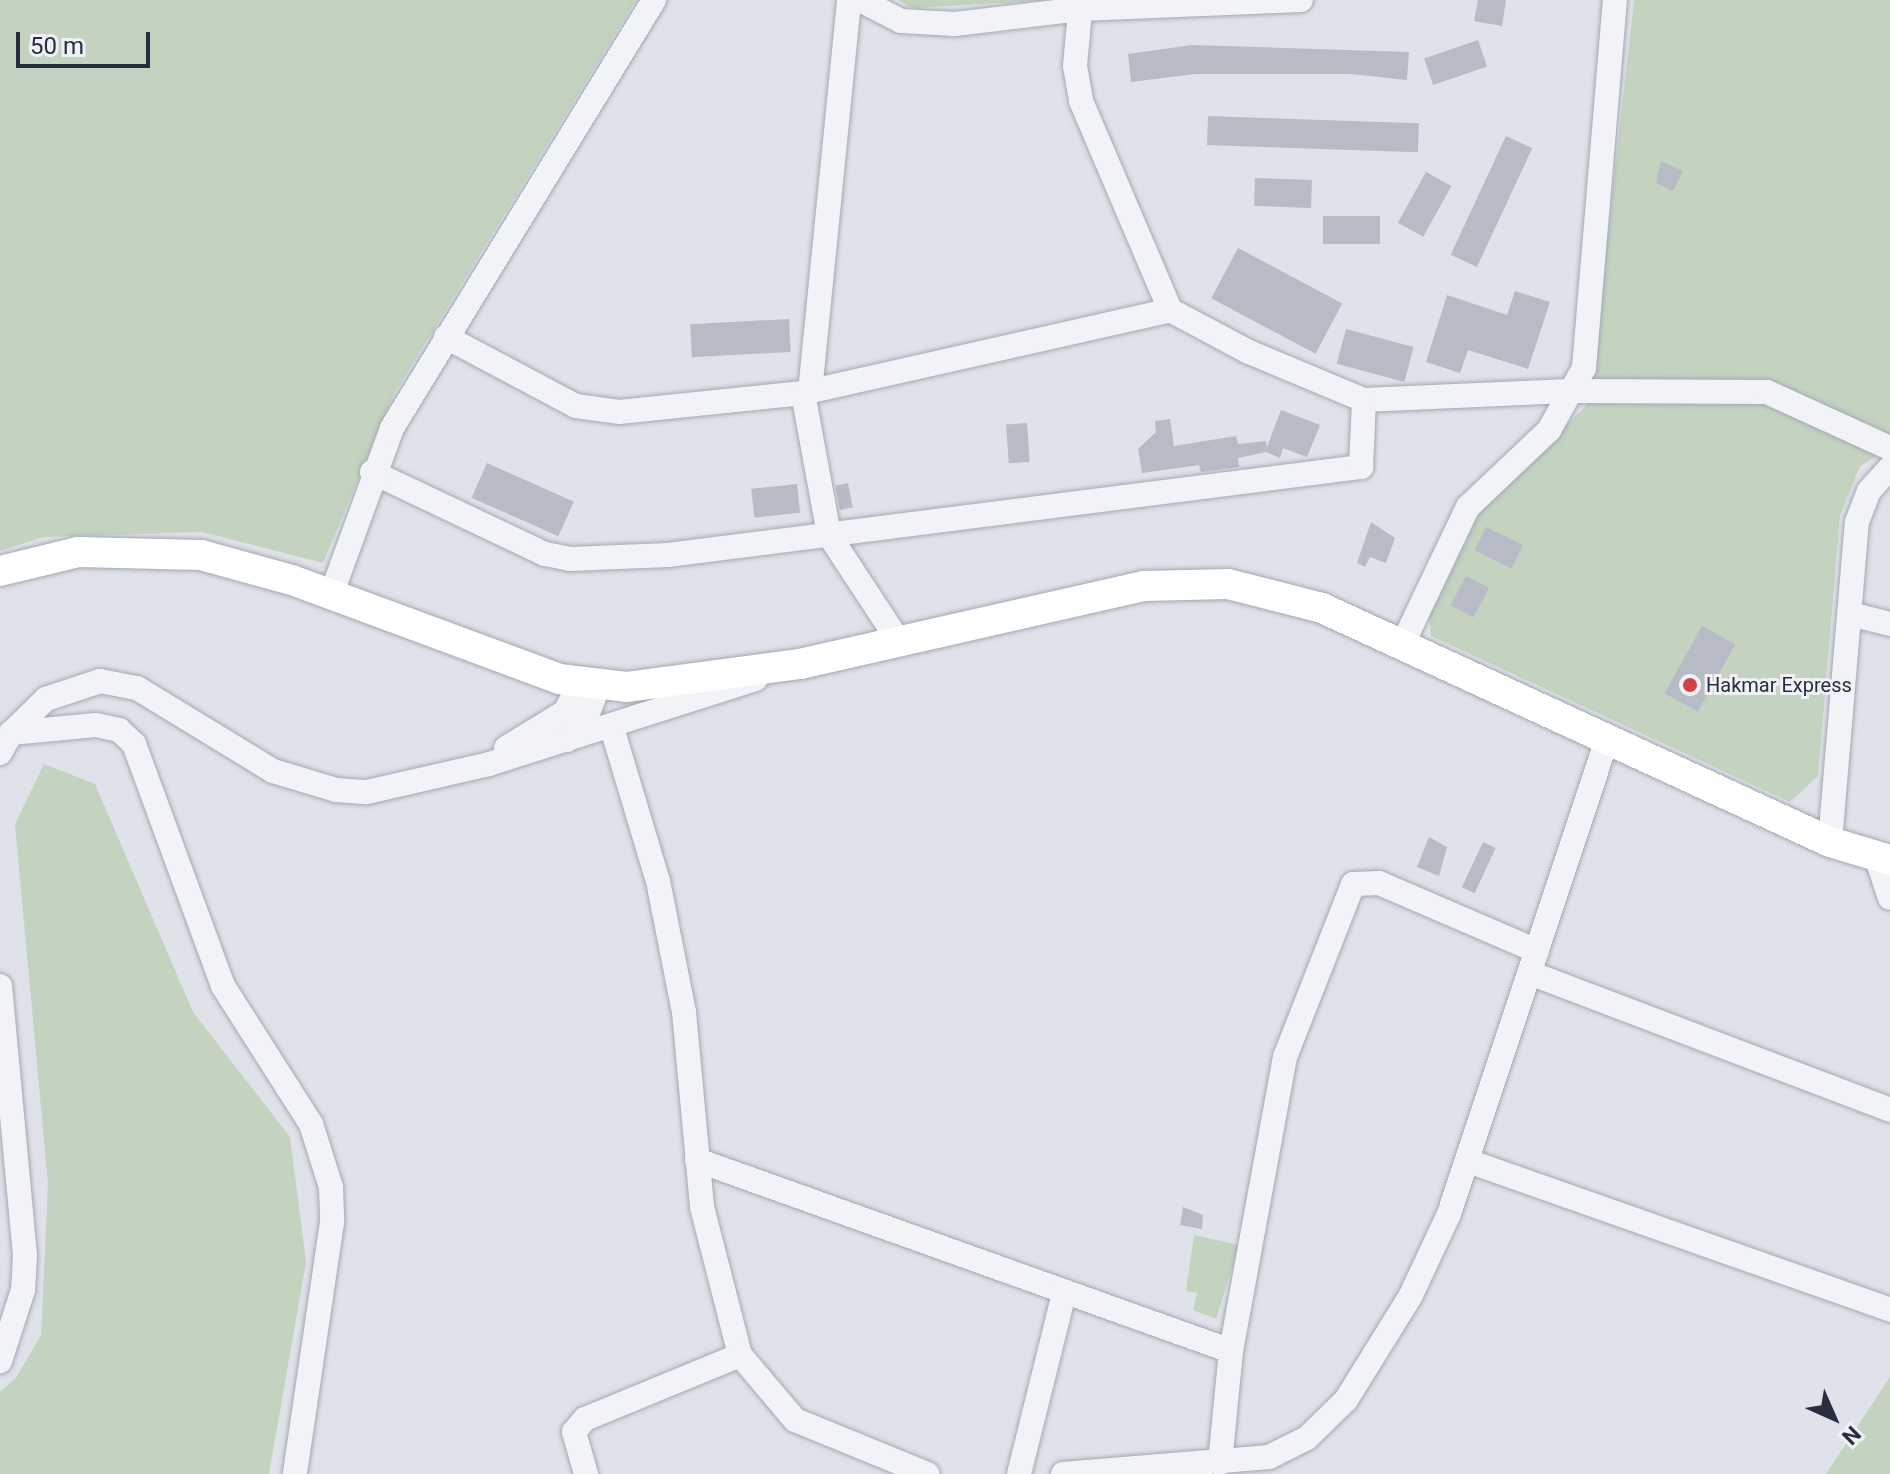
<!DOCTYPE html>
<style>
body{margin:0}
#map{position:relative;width:1890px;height:1474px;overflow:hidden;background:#dfe2e9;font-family:Roboto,sans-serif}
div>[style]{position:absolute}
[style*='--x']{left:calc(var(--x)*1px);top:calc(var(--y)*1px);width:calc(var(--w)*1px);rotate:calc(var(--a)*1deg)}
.green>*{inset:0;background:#c3d3c0}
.building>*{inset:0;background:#b6bbc6;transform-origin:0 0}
.roads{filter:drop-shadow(0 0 2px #a4a8b3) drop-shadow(0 0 2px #a4a8b3)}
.minor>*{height:24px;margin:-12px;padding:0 12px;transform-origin:12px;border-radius:12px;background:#f2f3f7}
.major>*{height:30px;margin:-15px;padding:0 15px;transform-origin:15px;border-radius:15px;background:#fff}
.dots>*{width:22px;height:22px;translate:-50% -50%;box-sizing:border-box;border:4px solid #eff1f6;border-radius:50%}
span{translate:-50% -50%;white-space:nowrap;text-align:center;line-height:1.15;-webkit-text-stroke:6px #eff1f6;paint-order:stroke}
.poi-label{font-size:20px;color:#282e40}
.left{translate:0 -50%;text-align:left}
.north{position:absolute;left:1794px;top:1378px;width:80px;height:80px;-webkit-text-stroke:6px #eff1f6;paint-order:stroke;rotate:135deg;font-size:22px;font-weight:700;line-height:32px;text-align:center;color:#282e40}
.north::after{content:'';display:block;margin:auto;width:28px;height:36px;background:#282e40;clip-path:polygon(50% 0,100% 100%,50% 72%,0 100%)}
.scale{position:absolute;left:16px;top:32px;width:134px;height:36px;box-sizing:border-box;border:4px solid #282e40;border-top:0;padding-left:10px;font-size:24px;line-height:28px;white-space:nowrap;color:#282e40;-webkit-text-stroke:6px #eff1f6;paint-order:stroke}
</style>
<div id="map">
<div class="green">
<i style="clip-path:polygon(0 0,636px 0,394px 394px,323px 563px,202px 532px,43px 537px,0 551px)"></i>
<i style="clip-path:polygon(898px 0,1053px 0,912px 8px)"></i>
<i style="clip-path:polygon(1634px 0,1890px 0,1890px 448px,1860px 466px,1840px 516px,1818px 776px,1790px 802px,1431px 636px,1429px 615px,1449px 561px,1481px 508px,1589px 403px)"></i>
<i style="clip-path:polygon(44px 764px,95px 784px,193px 1012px,290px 1137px,306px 1262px,269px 1474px,0 1474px,0 1392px,16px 1378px,41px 1335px,48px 1184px,15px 824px)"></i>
<i style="clip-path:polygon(1194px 1235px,1239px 1245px,1216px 1319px,1193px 1310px,1197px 1293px,1186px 1291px)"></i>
<i style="clip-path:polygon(1890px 1377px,1890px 1474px,1826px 1474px)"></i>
</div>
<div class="building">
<i style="clip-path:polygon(1478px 0,1506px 0,1502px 26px,1474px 21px)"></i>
<i style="left:1478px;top:40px;width:28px;height:57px;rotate:71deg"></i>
<i style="clip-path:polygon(1192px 45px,1409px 52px,1407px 80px,1351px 74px,1195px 74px,1131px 82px,1128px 54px)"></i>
<i style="left:1208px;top:116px;width:211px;height:29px;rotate:2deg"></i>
<i style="left:1506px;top:136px;width:29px;height:131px;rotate:25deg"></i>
<i style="clip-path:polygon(1661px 161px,1683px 171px,1673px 191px,1656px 183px)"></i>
<i style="left:1426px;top:172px;width:29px;height:58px;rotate:29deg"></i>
<i style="left:1255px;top:178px;width:57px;height:28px;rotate:2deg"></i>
<i style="left:1380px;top:216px;width:28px;height:57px;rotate:90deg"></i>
<i style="left:1238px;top:248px;width:118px;height:57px;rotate:28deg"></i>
<i style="clip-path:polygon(1515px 291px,1550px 302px,1528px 369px,1468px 350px,1460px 373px,1426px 362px,1447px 295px,1507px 315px)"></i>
<i style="left:789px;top:319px;width:33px;height:99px;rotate:87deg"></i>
<i style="left:1346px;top:329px;width:70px;height:36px;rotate:15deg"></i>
<i style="clip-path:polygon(1281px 410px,1320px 425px,1307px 457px,1283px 448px,1280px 458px,1266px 452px,1238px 458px,1239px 467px,1201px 472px,1199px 465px,1142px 473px,1138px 449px,1156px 432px,1155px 421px,1170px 419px,1174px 446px,1236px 436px,1238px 444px,1266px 441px,1267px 447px)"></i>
<i style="left:1027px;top:423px;width:39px;height:21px;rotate:86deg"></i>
<i style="left:487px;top:463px;width:95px;height:38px;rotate:24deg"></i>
<i style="left:848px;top:483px;width:25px;height:13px;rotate:79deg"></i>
<i style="left:797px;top:484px;width:29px;height:46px;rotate:84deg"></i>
<i style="clip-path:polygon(1371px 522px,1395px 538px,1386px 563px,1370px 557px,1365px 567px,1357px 563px)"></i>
<i style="left:1486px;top:527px;width:41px;height:26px;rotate:26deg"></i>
<i style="left:1466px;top:576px;width:26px;height:33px;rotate:28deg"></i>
<i style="left:1702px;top:626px;width:38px;height:77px;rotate:29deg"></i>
<i style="clip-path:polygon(1429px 837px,1447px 847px,1439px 876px,1417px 867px)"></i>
<i style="left:1483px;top:842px;width:14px;height:50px;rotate:25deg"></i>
<i style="clip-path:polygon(1183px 1207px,1203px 1215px,1202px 1229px,1180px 1225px)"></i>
</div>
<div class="roads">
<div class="minor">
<i style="--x:860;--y:0;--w:46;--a:27.1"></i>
<i style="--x:901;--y:21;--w:54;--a:3.2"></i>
<i style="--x:955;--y:24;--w:126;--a:-6.8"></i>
<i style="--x:1080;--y:9;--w:221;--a:-2.3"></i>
<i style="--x:1081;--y:0;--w:66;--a:95.2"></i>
<i style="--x:1075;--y:66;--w:36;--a:80"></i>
<i style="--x:1081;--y:101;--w:227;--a:66.9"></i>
<i style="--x:1170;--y:310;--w:89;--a:28"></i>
<i style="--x:1249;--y:352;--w:125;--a:22.7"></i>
<i style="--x:1364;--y:400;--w:210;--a:-2.5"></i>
<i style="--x:1574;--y:391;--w:193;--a:0.3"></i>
<i style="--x:1767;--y:392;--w:135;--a:24.5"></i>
<i style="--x:446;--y:337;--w:147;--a:28"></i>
<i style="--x:576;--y:406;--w:43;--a:7.9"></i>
<i style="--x:619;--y:412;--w:185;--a:-5.9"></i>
<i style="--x:803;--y:393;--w:376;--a:-12.7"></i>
<i style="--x:810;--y:392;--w:394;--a:-84.3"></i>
<i style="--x:803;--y:393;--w:144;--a:79.6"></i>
<i style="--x:829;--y:535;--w:129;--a:56.7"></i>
<i style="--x:372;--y:472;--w:191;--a:25.4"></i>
<i style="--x:545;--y:554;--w:25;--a:11"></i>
<i style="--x:570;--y:559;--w:98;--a:-2.3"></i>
<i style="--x:668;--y:555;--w:699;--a:-7.24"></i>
<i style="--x:1361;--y:467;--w:67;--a:-87.4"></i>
<i style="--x:331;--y:595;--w:178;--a:-69.9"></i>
<i style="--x:392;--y:428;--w:502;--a:-58.53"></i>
<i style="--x:1850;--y:614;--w:41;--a:14"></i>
<i style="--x:1403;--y:643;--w:151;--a:-64.5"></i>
<i style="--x:1468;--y:507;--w:112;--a:-43.5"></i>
<i style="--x:1549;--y:430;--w:71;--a:-60.6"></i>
<i style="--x:1584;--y:368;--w:369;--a:-85.2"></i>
<i style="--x:612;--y:728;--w:160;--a:73.3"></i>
<i style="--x:658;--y:881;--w:134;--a:78.8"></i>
<i style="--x:684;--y:1012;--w:196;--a:84.7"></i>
<i style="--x:702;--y:1207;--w:153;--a:75.6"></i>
<i style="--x:740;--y:1355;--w:85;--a:49.8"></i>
<i style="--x:795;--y:1420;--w:143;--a:22.2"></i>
<i style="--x:11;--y:733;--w:85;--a:-5.4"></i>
<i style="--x:96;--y:725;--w:24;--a:12"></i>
<i style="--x:119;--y:730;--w:21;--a:43"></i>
<i style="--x:134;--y:744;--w:258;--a:69.8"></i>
<i style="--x:223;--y:986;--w:164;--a:57.5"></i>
<i style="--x:311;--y:1124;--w:66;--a:72.4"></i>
<i style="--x:331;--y:1187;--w:35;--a:88"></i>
<i style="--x:332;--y:1222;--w:255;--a:98.4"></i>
<i style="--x:567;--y:740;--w:24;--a:-45"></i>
<i style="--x:584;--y:723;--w:41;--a:-68.5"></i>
<i style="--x:506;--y:748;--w:69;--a:-31.4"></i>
<i style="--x:565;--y:712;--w:32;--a:-62"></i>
<i style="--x:0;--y:753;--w:23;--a:-61"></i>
<i style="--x:11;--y:733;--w:49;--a:-44.2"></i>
<i style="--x:46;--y:699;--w:57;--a:-18.4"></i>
<i style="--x:100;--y:681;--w:38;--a:11"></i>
<i style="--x:137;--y:688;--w:159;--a:31.4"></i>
<i style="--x:273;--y:771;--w:66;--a:16.8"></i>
<i style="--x:336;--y:790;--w:31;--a:4"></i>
<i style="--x:367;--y:792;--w:125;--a:-12.9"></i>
<i style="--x:489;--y:764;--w:280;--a:-17.7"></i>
<i style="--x:1830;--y:842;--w:321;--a:-85.2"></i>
<i style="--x:1857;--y:522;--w:33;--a:-69"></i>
<i style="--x:1869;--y:491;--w:31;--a:-48"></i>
<i style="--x:1876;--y:856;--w:44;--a:71.6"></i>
<i style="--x:1530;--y:973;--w:385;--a:20.8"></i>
<i style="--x:0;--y:986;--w:270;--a:84.7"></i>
<i style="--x:25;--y:1255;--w:35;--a:93"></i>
<i style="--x:23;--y:1290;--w:75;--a:107.9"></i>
<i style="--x:697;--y:1160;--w:567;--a:19.68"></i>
<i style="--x:1468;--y:1161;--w:448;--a:19.4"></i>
<i style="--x:1220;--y:1463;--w:113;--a:-84.4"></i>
<i style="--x:1231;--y:1351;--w:299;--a:-79.6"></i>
<i style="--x:1285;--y:1057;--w:186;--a:-68.5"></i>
<i style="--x:1353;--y:884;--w:26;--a:-2"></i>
<i style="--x:1379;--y:883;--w:172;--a:23.3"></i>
<i style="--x:586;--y:1474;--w:44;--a:-105.9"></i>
<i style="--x:574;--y:1432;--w:17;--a:-50"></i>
<i style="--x:585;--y:1419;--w:168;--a:-22.4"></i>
<i style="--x:1019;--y:1474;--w:187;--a:-76"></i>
<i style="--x:1063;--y:1474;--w:207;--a:-4.7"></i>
<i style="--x:1269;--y:1457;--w:42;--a:-26.6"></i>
<i style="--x:1307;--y:1438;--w:54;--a:-44.3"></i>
<i style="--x:1346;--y:1400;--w:123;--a:-58.2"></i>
<i style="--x:1411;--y:1295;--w:89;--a:-64.9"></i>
<i style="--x:1449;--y:1214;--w:497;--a:-71.6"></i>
</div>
<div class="major">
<i style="--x:0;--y:571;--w:80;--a:-13.7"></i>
<i style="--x:78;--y:552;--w:123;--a:1.4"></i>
<i style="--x:201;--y:555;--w:94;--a:15.4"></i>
<i style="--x:292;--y:580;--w:285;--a:20.3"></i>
<i style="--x:559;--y:679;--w:68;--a:6.7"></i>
<i style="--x:627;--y:687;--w:175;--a:-7.6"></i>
<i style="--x:800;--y:664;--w:353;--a:-12.8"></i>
<i style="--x:1144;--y:586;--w:84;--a:-1.4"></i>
<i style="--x:1228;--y:584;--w:97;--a:14.3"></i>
<i style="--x:1322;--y:608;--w:559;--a:24.73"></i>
<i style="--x:1830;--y:842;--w:63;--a:16.7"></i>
</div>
</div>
<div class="dots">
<i style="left:1690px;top:685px;background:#d1414a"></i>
</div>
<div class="poi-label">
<span class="left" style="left:1706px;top:685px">Hakmar Express</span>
</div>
<div class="north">N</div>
<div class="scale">50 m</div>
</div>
